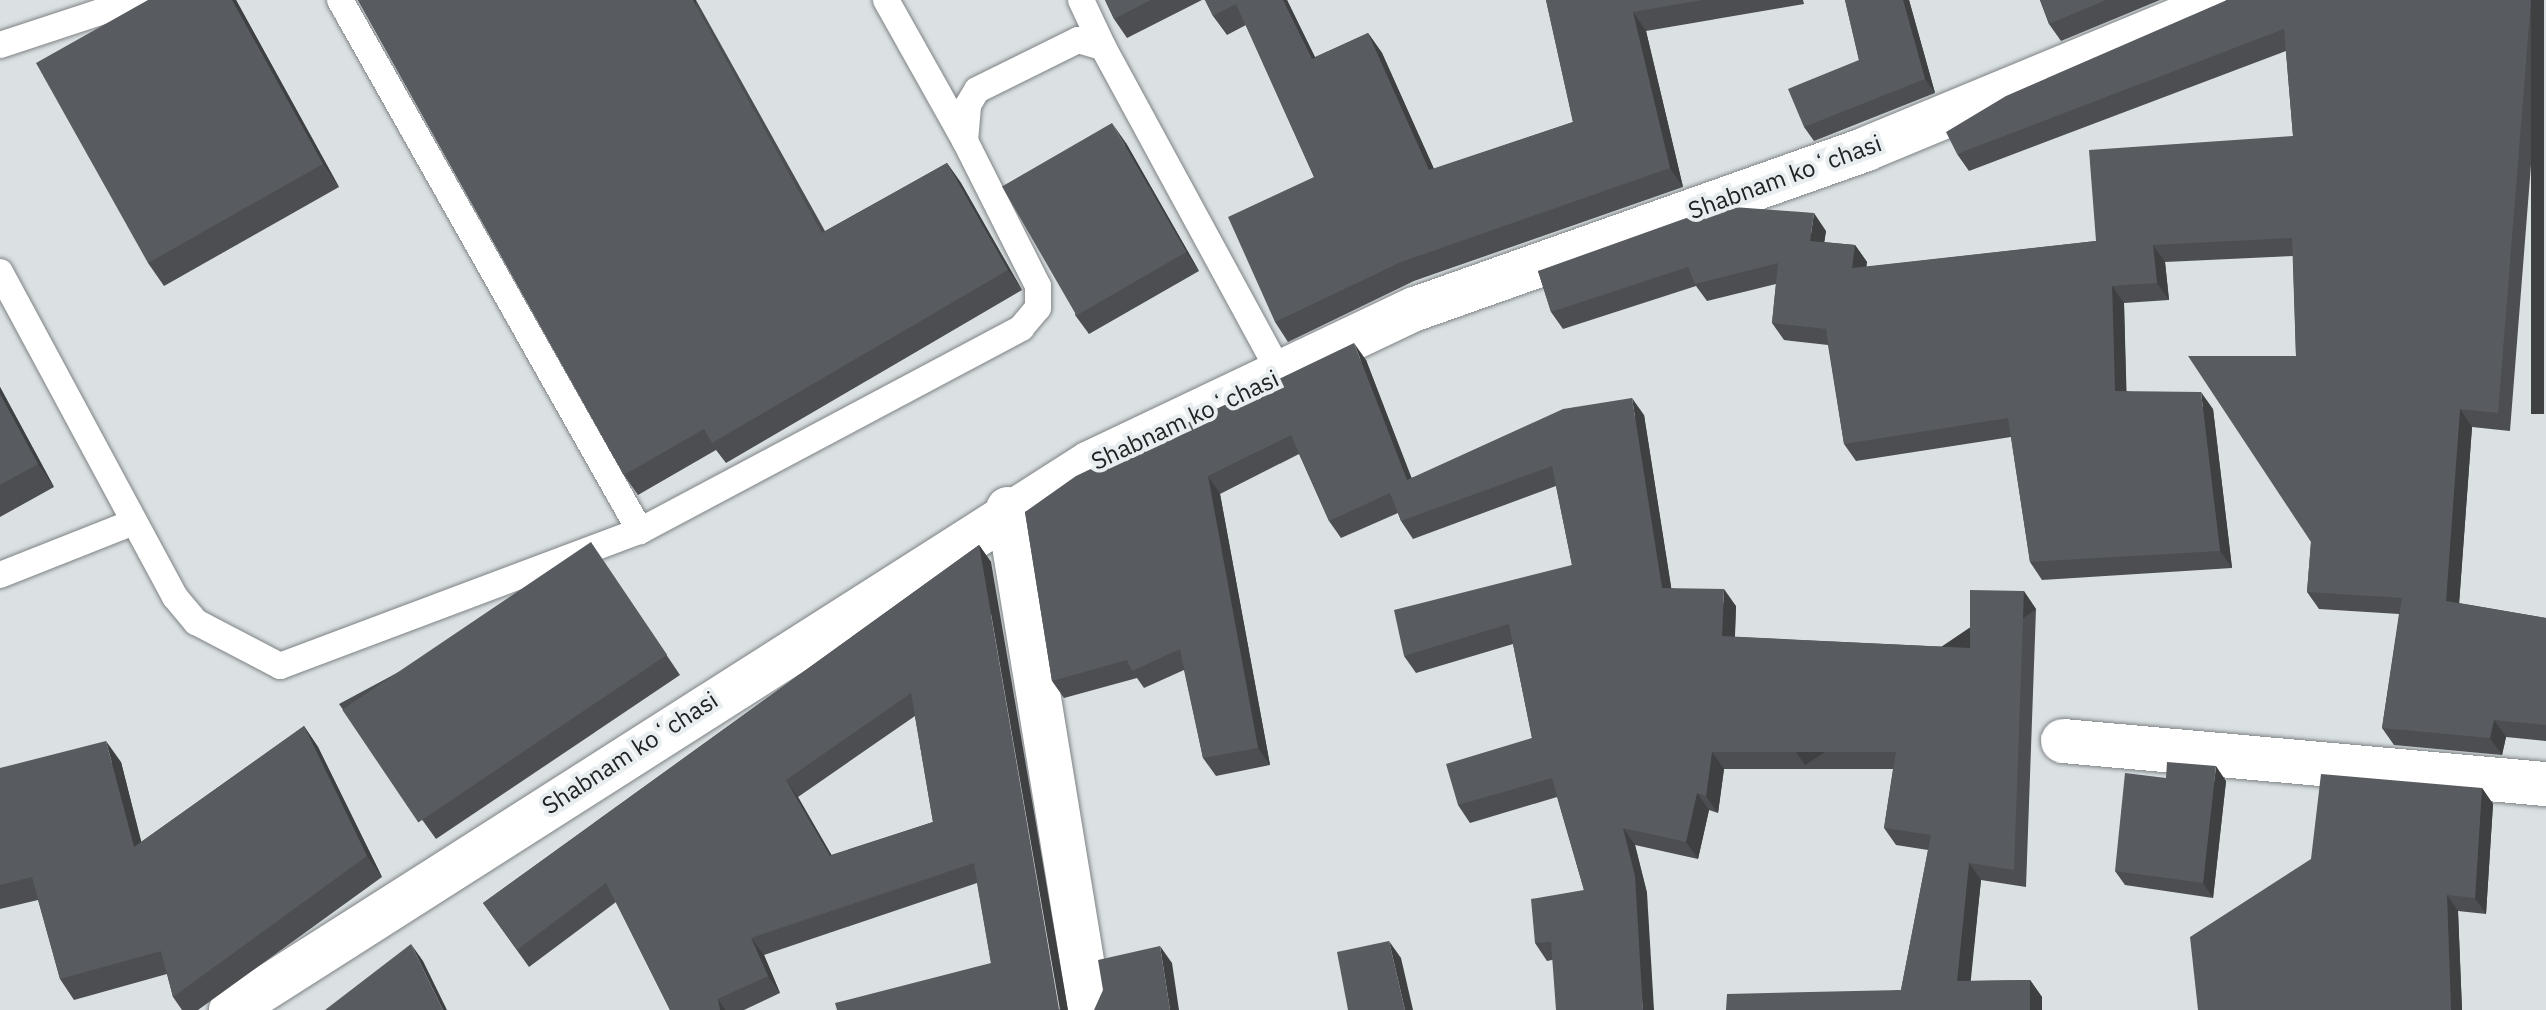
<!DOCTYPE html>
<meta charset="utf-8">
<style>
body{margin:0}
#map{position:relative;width:2546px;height:1010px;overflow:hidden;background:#dbe1e3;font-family:"IBM Plex Sans",sans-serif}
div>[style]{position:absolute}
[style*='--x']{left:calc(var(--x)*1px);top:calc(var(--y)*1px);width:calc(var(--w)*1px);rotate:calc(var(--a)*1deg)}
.roads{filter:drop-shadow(0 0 2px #7d8284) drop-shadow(0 0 2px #7d8284)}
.lane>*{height:26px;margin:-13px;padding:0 13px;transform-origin:13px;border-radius:13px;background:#fff}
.street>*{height:44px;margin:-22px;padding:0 22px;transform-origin:22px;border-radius:22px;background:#fff}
.wall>*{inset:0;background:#4c4e52}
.shaded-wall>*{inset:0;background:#3e4042;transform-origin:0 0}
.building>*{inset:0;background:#585b5f;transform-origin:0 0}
span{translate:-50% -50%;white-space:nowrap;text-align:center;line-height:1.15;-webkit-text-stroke:8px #e8eef0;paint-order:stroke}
.street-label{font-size:24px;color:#202223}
</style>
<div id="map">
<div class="roads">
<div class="lane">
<i style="--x:340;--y:0;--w:610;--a:60.53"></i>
<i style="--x:886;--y:0;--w:162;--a:60.7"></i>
<i style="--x:1081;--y:0;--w:52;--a:64.9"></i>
<i style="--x:0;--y:45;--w:144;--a:-18.2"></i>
<i style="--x:0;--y:272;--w:369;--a:61.7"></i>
<i style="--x:175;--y:597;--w:33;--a:50"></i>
<i style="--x:196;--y:622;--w:95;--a:27.6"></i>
<i style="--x:280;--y:666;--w:384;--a:-20.6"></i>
<i style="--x:640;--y:531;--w:432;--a:-28"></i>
<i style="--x:1021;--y:328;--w:26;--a:-50"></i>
<i style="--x:1038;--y:308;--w:22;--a:-90"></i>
<i style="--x:1038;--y:286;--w:162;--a:-116.7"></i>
<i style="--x:965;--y:141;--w:36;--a:-85"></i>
<i style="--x:968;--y:105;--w:17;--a:-59"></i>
<i style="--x:977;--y:90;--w:113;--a:-26.3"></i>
<i style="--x:1078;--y:40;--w:26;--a:16"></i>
<i style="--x:1103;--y:47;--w:373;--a:61.5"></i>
<i style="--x:0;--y:575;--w:144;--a:-21.6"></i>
</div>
<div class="street">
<i style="--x:1008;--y:509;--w:508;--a:80.7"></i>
<i style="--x:2063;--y:741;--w:485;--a:5.1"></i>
<i style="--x:231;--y:1010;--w:1018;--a:-32.49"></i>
<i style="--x:1090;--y:463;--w:360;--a:-25.4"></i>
<i style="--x:1415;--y:309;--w:479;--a:-19.5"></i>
<i style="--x:1866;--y:149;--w:389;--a:-22.5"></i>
</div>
</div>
<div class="wall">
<i style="clip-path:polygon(148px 0,236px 0,339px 187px,164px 286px,148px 263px)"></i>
<i style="clip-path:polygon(358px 0,696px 0,825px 231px,947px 163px,961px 183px,1022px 290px,726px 463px,716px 450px,638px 495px,624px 475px)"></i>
<i style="clip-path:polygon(1105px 0,1202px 0,1127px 38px,1114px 19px)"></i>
<i style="clip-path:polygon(1205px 0,1287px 0,1315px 57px,1368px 33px,1382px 53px,1434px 169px,1573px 122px,1546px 0,1803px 0,1804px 4px,1646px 31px,1683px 187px,1414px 281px,1288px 342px,1275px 322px,1314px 177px,1246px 25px,1227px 35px,1213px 16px)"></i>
<i style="clip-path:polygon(1845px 0,1909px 0,1935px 93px,1814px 141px,1804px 127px,1859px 60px)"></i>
<i style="clip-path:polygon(2040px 0,2160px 0,2061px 41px,2049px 24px)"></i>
<i style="clip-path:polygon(2227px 0,2544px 0,2510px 431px,2472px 427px,2459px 603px,2546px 618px,2546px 741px,2506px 737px,2502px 755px,2394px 745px,2382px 728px,2399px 614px,2319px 609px,2307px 592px,2311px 542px,2296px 356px,2293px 256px,2165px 262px,2169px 300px,2124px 303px,2126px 391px,2213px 409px,2232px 568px,2042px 580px,2030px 562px,2011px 437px,1856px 461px,1844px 444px,1828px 345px,1784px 340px,1772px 323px,1776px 284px,1707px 301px,1696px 286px,1563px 329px,1551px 312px,1538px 271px,1826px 231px,1824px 242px,1855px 245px,1867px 262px,1866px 267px,2096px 241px,2293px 136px,2286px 51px,1969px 171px,1957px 154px)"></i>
<i style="clip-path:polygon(1126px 143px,1199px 271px,1089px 334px,1075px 315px)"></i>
<i style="clip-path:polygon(1366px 360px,1411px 478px,1644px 415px,1671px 588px,1736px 606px,1735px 637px,1970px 648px,2036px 609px,2026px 887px,1981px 880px,1970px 981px,2030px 980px,2042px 997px,2042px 1010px,1726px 1010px,1901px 990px,1928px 850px,1896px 845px,1884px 828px,1893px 769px,1724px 769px,1718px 813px,1709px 810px,1698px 859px,1635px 845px,1647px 893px,1552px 960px,1547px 961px,1535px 943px,1584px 890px,1557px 797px,1470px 823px,1458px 805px,1532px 738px,1513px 644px,1416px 673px,1404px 656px,1572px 565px,1556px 486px,1413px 539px,1401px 521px,1398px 513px,1341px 538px,1329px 521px,1299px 454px,1220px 494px,1270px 765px,1216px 776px,1203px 758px,1184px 670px,1144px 688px,1137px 678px,1064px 698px,1052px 681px,1025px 512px)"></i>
<i style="clip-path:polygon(0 387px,54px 487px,0 517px)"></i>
<i style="clip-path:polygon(evenodd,979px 545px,991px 562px,991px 963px,977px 883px,764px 955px,780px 993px,744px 1010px,670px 1010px,616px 902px,529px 967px,483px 903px,979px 545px,915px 716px,933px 822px,831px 855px,798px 797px,915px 716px)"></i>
<i style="clip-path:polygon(604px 562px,680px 675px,436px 839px,339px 704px)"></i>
<i style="clip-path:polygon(304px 726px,318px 747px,382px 877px,198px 1010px,182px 1010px,173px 997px,167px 974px,74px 1000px,60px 979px,38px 900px,0 909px,0 768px,121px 762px,141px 842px)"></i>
<i style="clip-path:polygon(2166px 778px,2226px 781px,2213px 898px,2125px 885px,2115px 871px)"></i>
<i style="clip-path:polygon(2482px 788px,2493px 804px,2486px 914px,2458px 911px,2462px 1010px,2198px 1010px)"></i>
</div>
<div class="shaded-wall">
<i style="clip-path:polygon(232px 0,236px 0,339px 187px,323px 164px)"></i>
<i style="left:693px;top:0;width:3px;height:266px"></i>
<i style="clip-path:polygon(1283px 0,1287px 0,1325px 78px,1312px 59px)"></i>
<i style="clip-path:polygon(1903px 0,1909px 0,1935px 93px,1925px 79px)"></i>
<i style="left:2531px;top:0;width:13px;height:414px"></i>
<i style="clip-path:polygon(1633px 12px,1646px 31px,1683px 187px,1670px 168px)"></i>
<i style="clip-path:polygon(1368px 33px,1382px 53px,1443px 189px,1429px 170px)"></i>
<i style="clip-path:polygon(1112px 123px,1126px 143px,1199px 271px,1186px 252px)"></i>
<i style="clip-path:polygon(947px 163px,961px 183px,1022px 290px,1008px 270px)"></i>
<i style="clip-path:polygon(1814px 213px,1826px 231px,1822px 258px,1810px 241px)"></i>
<i style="clip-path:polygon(1855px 245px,1867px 262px,1864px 286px,1852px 268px)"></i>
<i style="clip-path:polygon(2153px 245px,2165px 262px,2169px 300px,2157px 283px)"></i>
<i style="clip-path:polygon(2112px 286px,2124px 303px,2127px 408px,2115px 391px)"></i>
<i style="clip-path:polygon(1354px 343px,1366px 360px,1419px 497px,1407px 480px)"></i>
<i style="clip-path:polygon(0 387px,54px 487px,38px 464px,0 394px)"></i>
<i style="clip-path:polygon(2201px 392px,2213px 409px,2232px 568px,2220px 551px)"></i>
<i style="clip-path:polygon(1632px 398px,1644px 415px,1674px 605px,1662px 588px)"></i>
<i style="clip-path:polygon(2460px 409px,2472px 427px,2458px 619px,2446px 601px)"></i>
<i style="clip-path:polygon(1208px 476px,1220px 494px,1270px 765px,1258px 748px)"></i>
<i style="clip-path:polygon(979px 545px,991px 562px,1068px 1010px,1060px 1010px)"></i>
<i style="clip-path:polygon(1724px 589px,1736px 606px,1734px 654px,1722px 636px)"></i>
<i style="left:2024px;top:591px;width:22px;height:279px;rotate:56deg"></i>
<i style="clip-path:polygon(2494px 720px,2506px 737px,2502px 755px,2490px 738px)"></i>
<i style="clip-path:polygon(304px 726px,318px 747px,382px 877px,367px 856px)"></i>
<i style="clip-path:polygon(106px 741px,121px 762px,148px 868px,134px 847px)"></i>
<i style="clip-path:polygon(1712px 752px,1724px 769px,1718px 813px,1706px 796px)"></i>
<i style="clip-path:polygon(2216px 766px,2226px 781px,2213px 898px,2203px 883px)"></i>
<i style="clip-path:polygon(786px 780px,798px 797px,842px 873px,830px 856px)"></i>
<i style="clip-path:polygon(2482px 788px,2493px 804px,2486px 914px,2475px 898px)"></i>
<i style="clip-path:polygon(1697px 793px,1709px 810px,1698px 859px,1686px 842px)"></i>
<i style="clip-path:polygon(1623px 828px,1635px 845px,1647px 893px,1654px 1010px,1643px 1010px)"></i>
<i style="clip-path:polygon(1969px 863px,1981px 880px,1969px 998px,1957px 981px)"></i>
<i style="clip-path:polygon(2447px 895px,2458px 911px,2462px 1010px,2451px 1010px)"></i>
<i style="clip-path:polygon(751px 938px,764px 955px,780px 993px,768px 976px)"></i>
<i style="clip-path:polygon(1389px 941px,1401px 958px,1413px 1010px,1405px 1010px)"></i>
<i style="clip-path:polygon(411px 944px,423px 961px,447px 1010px,443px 1010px)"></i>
<i style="clip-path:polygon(1160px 946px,1172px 963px,1179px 1010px,1170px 1010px)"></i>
<i style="clip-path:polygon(2030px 980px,2042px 997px,2042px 1010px,2030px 1010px)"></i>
<i style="clip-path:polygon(718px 999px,725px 1010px,720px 1010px)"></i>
</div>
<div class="building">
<i style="clip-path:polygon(148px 0,232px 0,323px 164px,148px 263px,36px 63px)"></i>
<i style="clip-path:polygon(358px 0,693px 0,822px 233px,947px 163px,1008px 270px,712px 443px,704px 429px,624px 475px)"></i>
<i style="clip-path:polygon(1105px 0,1151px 0,1114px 19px)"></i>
<i style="clip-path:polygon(1205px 0,1283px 0,1312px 59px,1368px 33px,1429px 170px,1573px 122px,1546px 0,1702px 0,1633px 12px,1670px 168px,1401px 262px,1275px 322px,1228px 217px,1314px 177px,1236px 4px,1213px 16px)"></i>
<i style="clip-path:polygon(1845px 0,1903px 0,1925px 79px,1804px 127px,1788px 89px,1859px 60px)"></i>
<i style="clip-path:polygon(2040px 0,2106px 0,2049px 24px)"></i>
<i style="clip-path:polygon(2227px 0,2531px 0,2498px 413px,2460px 409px,2446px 601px,2546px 618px,2546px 725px,2494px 720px,2490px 738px,2382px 728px,2402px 598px,2307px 592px,2311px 542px,2188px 356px,2296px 356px,2292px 238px,2153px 245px,2157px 283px,2112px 286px,2115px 391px,2201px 392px,2220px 551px,2030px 562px,2008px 418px,1844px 444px,1826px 329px,1772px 323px,1778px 263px,1695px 284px,1688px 267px,1551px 312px,1538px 271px,1720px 206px,1814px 213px,1810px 241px,1855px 245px,1852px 268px,2096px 241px,2089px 150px,2293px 136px,2284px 29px,1957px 154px,1946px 132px,2006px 96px)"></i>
<i style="left:1112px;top:123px;width:149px;height:127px;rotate:60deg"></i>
<i style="clip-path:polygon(1354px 343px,1407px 480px,1563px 409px,1632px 398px,1662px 588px,1724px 589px,1722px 636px,1970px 648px,1970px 590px,2024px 591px,2014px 870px,1969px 863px,1957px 981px,2030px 980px,2030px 1010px,1726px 1010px,1727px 994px,1901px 990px,1931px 835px,1884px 828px,1896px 752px,1712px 752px,1706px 796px,1697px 793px,1686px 842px,1623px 828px,1635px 876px,1643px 1010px,1556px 1010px,1551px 942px,1535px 943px,1531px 899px,1584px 890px,1552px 778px,1458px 805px,1446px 764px,1532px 738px,1509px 624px,1404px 656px,1394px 610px,1572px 565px,1552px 466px,1401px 521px,1390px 493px,1329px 521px,1291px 435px,1208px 476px,1258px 748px,1203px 758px,1180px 649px,1132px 671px,1127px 660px,1052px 681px,1025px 512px,1076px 476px)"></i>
<i style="clip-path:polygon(0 394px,38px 464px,0 485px)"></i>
<i style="left:591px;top:542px;width:136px;height:300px;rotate:56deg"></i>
<i style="clip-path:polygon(evenodd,979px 545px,1059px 1009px,1061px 1010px,837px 1010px,835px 1003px,991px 963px,974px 863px,751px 938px,768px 976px,718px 999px,720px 1010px,670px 1010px,606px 883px,517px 950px,483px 903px,979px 545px,911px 693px,933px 822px,830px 856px,786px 780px,911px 693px)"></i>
<i style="clip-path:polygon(304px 726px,367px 856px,173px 997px,161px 951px,60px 979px,32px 877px,0 885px,0 768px,106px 741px,134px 847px)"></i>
<i style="clip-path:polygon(2167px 762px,2216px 766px,2203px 883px,2115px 871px,2125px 773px,2166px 778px)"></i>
<i style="clip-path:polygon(2321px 774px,2482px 788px,2475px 898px,2447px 895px,2451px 1010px,2198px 1010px,2190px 937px,2311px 859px)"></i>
<i style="clip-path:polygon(1389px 941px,1405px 1010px,1348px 1010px,1337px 952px)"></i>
<i style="clip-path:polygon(411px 944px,443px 1010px,325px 1010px)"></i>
<i style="clip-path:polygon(1160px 946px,1170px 1010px,1094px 1010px,1103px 990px,1098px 960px)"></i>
</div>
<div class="street-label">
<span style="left:1785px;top:177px;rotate:-20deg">Shabnam koʻchasi</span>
<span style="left:1185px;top:420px;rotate:-25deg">Shabnam koʻchasi</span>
<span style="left:630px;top:753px;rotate:-33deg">Shabnam koʻchasi</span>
</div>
</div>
